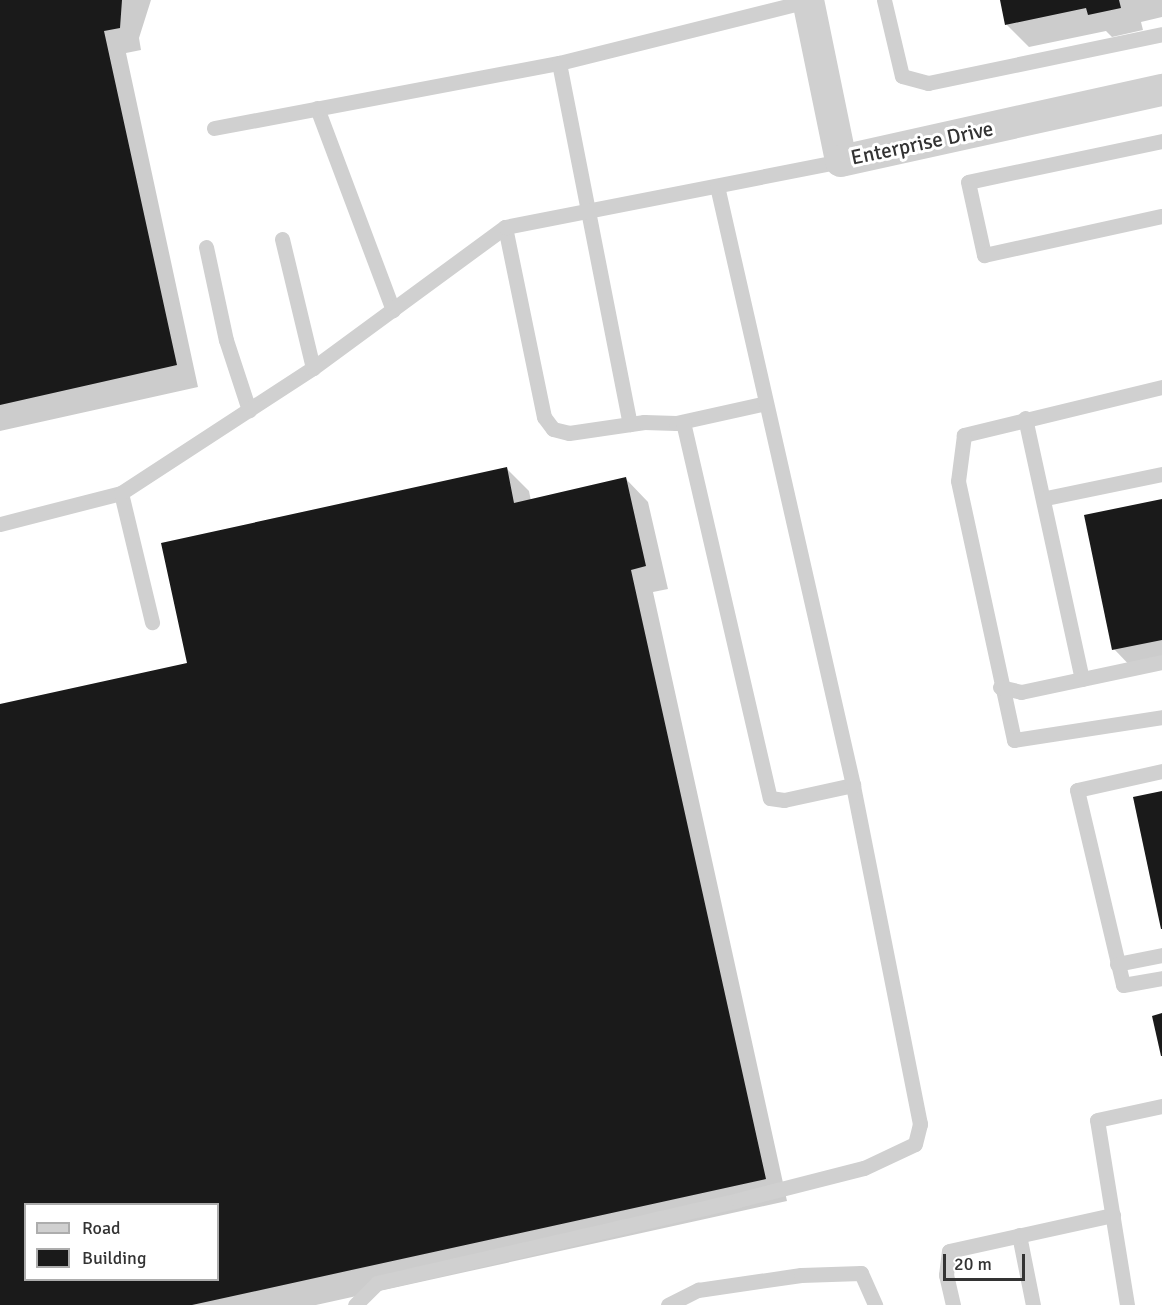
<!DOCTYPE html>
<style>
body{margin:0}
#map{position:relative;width:1162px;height:1305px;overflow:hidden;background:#fff;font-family:Signika,sans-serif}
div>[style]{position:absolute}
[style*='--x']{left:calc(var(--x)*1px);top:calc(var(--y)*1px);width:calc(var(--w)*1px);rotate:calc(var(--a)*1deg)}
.shadow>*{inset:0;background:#0003}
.building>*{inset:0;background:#1a1a1a}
.service>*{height:15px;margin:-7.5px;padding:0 7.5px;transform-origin:7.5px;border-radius:7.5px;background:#d0d0d0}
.minor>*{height:32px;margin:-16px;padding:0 16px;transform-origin:16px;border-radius:16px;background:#d0d0d0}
span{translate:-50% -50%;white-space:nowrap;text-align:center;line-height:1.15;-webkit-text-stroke:6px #fff;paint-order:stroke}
.street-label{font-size:21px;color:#333}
.legend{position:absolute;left:24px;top:1203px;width:195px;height:78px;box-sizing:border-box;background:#fff;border:2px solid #adadad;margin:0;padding:8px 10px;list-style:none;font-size:18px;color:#333}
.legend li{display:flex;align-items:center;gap:12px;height:30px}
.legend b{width:30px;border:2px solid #adadad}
.scale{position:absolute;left:943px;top:1254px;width:82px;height:27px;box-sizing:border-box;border:3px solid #333;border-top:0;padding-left:8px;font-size:18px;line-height:21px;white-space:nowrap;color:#333;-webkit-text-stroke:4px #fff;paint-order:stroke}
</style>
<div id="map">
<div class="shadow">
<i style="clip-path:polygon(0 0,151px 0,139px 38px,141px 50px,126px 53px,198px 387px,0 431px)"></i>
<i style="clip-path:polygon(1002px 0,1162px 0,1162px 17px,1141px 22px,1143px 30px,1112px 37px,1106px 31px,1029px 47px,1007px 25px)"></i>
<i style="clip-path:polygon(evenodd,506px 468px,529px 491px,531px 501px,626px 479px,648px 502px,668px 589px,653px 592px,787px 1201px,316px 1305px,0 1305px,0 706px,189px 665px,506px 468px,26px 1204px,218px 1204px,218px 1280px,26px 1280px,26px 1204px)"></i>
<i style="clip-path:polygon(1162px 500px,1162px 667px,1136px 672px,1114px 649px)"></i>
</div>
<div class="building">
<i style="clip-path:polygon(0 0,122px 0,120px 28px,104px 31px,177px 365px,0 405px)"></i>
<i style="clip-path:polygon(1000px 0,1119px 0,1121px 8px,1088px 15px,1086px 8px,1005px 25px)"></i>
<i style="clip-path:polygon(evenodd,507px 467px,514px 503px,626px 477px,646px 566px,631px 570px,766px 1179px,192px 1305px,0 1305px,0 704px,187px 663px,161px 543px,507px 467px,26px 1204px,218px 1204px,218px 1280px,26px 1280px,26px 1204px)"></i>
<i style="clip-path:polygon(1162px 499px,1162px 640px,1112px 650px,1084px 515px)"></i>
<i style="clip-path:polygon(1162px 791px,1162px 929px,1161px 929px,1133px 797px)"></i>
<i style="clip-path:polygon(1162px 1013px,1162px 1056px,1161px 1056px,1152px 1016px)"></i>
</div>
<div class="service">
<i style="--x:884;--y:0;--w:78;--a:76.7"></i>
<i style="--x:902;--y:76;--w:27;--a:15"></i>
<i style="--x:928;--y:83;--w:239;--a:-11.8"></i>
<i style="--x:559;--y:63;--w:257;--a:-14"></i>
<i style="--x:317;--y:108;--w:216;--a:69.4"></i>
<i style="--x:214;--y:128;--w:351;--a:-10.7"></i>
<i style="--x:559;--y:63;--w:368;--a:78.9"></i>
<i style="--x:1162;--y:141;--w:198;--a:168.1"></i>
<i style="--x:968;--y:182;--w:75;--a:77.6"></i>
<i style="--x:984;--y:255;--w:182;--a:-12.4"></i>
<i style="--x:505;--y:227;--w:194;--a:78.4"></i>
<i style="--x:544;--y:417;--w:15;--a:53"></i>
<i style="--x:553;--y:429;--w:16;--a:14"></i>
<i style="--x:569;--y:433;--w:76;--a:-8.3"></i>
<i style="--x:644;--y:422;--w:32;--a:2"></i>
<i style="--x:676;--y:423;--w:92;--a:-12.5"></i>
<i style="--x:282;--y:239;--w:133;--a:76.5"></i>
<i style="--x:206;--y:247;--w:95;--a:77.9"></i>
<i style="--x:226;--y:340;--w:74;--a:71.8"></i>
<i style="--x:1162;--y:387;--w:204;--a:166.4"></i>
<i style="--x:964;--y:435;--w:46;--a:97.4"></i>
<i style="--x:958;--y:481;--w:265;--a:77.8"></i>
<i style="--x:1014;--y:740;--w:150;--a:-8.8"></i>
<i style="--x:1025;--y:418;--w:267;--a:77.7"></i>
<i style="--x:683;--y:422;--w:386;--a:77"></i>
<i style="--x:770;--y:798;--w:14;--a:8"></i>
<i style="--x:784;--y:800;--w:71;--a:-12.3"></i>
<i style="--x:121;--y:493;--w:133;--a:76.5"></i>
<i style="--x:1046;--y:498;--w:118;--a:-11.7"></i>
<i style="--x:0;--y:524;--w:125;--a:-14.4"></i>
<i style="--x:121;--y:493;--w:229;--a:-33.1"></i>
<i style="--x:313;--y:368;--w:238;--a:-36.3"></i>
<i style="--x:505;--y:227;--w:342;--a:-11.1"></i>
<i style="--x:1000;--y:687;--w:22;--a:13"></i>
<i style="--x:1021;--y:692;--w:144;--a:-12"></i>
<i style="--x:1162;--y:771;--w:87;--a:167.4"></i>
<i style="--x:1077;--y:790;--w:200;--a:76.7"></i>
<i style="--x:1123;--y:985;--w:40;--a:-10"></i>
<i style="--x:1117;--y:964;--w:46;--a:-11.3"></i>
<i style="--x:1019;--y:1235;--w:71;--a:78.7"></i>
<i style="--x:355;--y:1305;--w:31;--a:-45"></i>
<i style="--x:377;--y:1283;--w:370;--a:-12.9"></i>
<i style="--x:738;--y:1200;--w:130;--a:-14.3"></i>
<i style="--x:864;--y:1168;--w:56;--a:-25.2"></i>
<i style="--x:915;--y:1144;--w:21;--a:-76"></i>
<i style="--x:920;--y:1124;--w:346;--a:-101.2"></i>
<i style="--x:853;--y:785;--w:614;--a:-102.79"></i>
<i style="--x:668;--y:1305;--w:34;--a:-27"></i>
<i style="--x:698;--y:1290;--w:104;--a:-8.3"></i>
<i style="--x:801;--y:1275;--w:60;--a:-1.9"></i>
<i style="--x:861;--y:1273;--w:35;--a:66"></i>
<i style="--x:953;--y:1305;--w:31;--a:-103"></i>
<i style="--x:946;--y:1275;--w:24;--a:-83"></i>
<i style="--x:949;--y:1251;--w:168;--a:-12.4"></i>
<i style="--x:1127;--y:1305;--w:187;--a:-99.2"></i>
<i style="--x:1097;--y:1120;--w:66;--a:-12.2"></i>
</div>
<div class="minor">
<i style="--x:808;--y:0;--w:164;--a:78.4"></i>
<i style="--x:841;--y:161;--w:329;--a:-12.5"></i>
</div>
<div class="street-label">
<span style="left:922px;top:143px;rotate:-12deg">Enterprise Drive</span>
</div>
<ul class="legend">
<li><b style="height:8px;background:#d0d0d0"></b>Road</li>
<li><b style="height:16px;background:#1a1a1a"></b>Building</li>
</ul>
<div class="scale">20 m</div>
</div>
